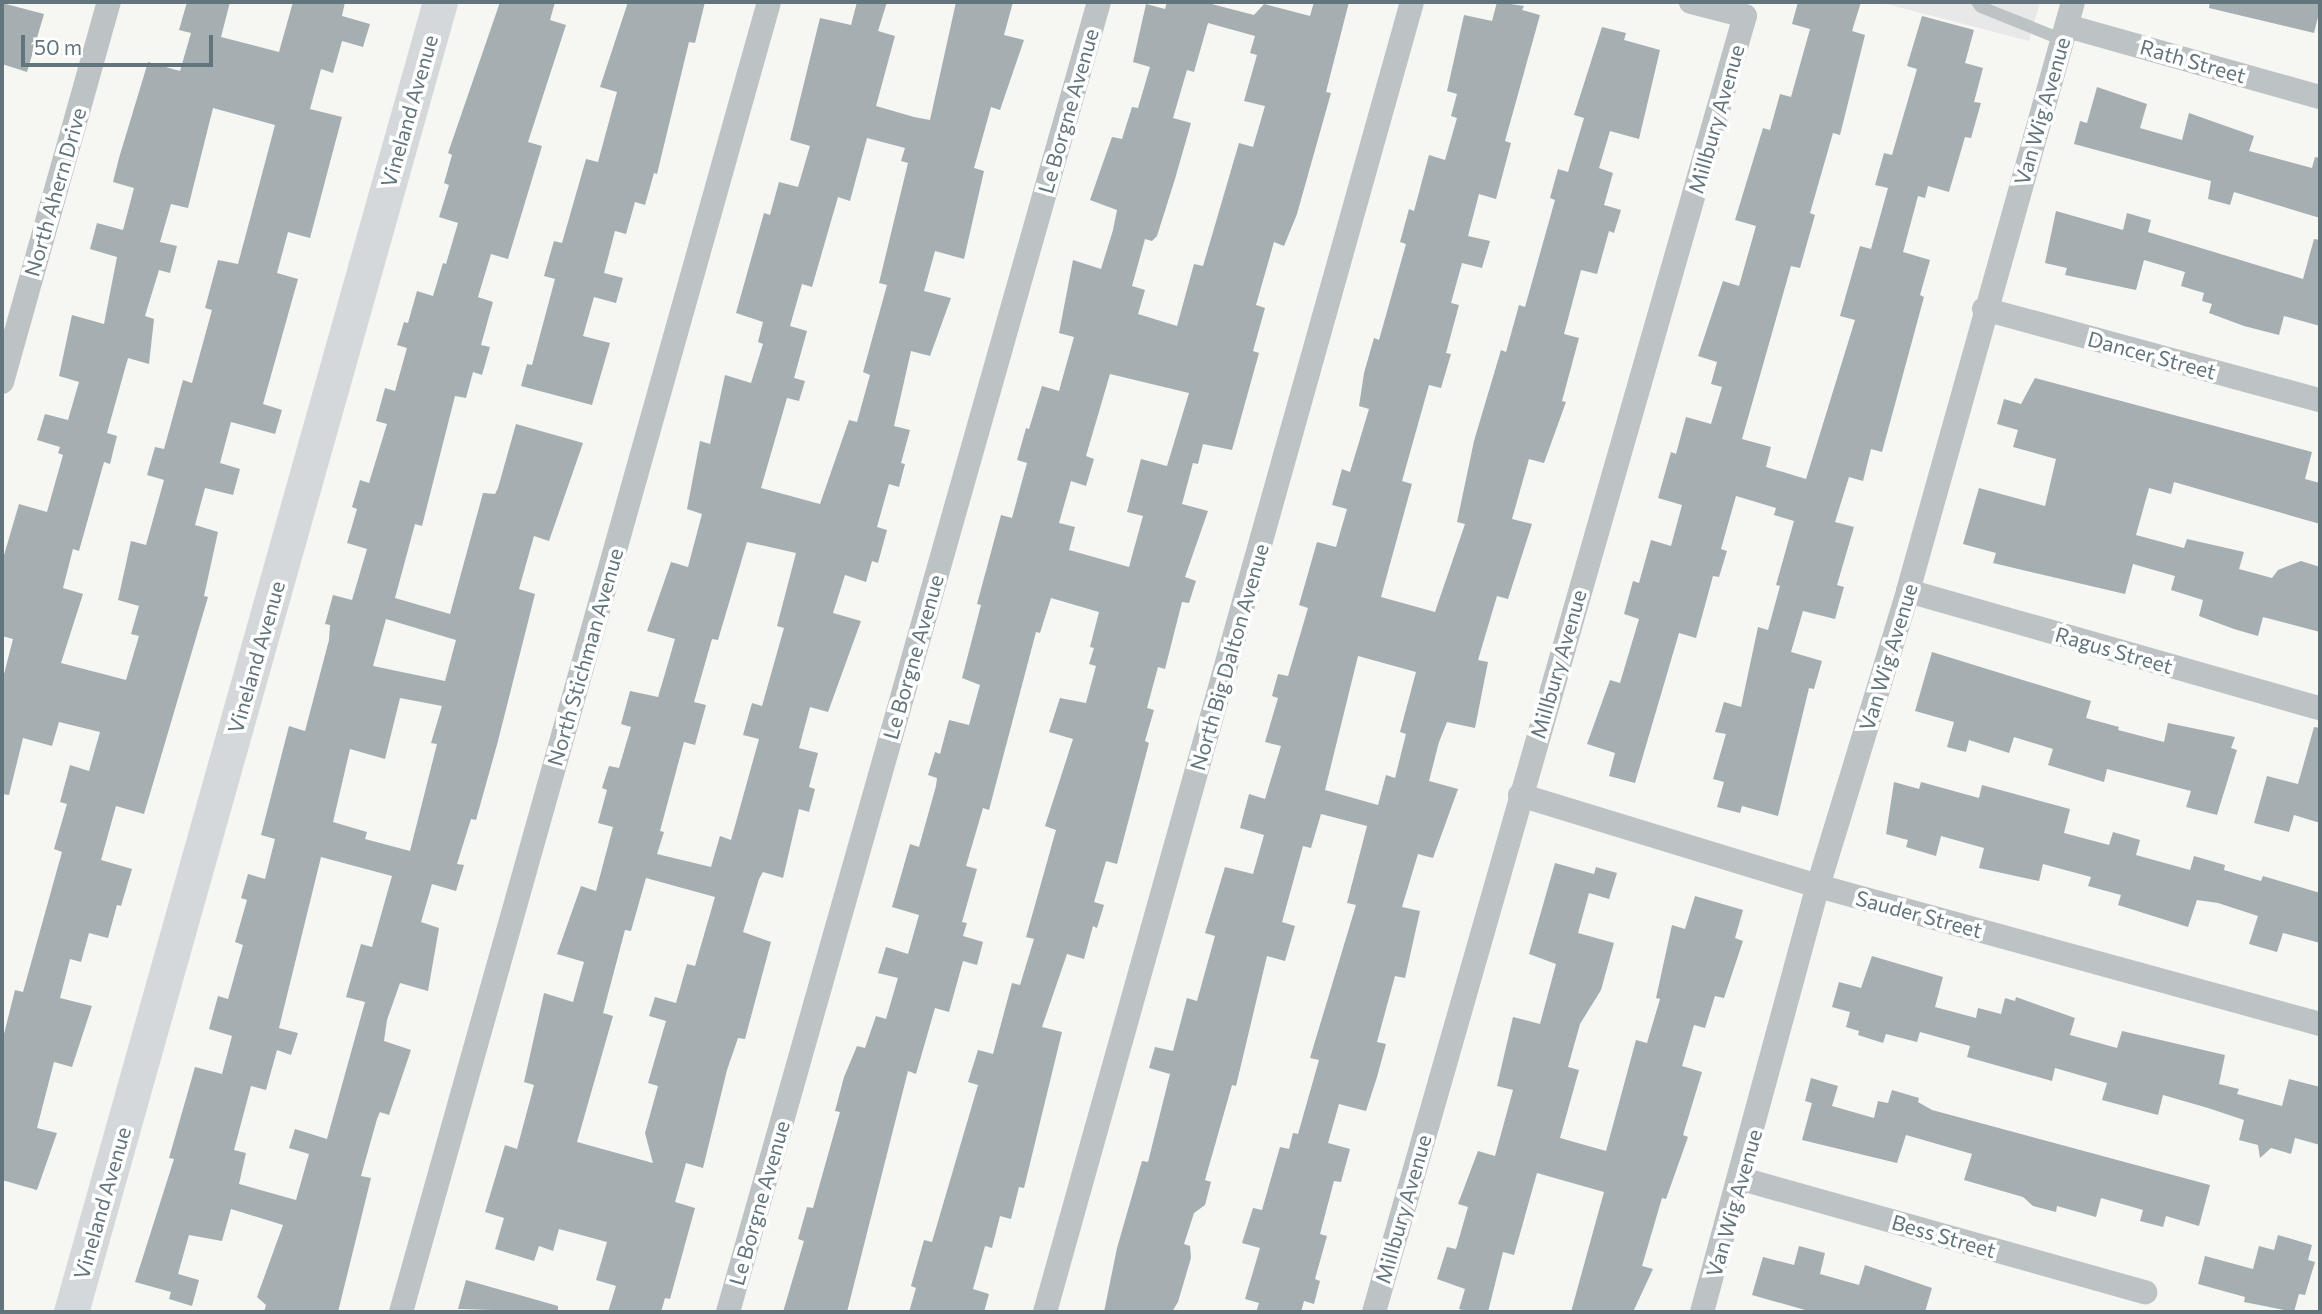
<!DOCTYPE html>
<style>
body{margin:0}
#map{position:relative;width:2322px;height:1314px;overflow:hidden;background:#f6f6f3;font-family:Commissioner,sans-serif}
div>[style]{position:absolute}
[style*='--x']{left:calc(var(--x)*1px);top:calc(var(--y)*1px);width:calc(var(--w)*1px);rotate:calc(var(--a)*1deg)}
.built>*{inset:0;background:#e7e8e7}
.building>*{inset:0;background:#a5afb2}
.lane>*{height:12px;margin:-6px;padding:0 6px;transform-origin:6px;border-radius:6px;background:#bdc3c5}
.street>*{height:24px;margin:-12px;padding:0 12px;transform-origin:12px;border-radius:12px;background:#bdc3c5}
.secondary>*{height:35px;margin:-17.5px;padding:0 17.5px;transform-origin:17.5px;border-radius:17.5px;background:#d4d8da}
span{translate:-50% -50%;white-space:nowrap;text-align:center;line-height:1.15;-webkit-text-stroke:7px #fff;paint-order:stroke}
.street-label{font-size:21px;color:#63757c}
.frame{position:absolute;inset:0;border:4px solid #63757c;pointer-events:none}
.scale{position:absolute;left:21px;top:35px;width:192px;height:32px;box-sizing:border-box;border:4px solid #63757c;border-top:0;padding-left:9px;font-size:21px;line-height:24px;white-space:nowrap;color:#63757c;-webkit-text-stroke:5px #fff;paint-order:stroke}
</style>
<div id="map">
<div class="built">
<i style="clip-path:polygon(1879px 2px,2040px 2px,2029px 41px)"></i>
</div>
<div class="building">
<i style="clip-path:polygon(evenodd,187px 2px,230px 2px,221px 37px,279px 52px,293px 2px,345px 2px,342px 16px,370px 24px,363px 47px,342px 41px,333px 73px,321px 69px,310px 109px,342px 117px,310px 238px,288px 232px,277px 273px,298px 279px,263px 404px,282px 410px,275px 434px,231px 422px,220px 463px,240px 469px,233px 495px,205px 488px,195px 525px,218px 532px,204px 596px,208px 597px,144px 814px,116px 806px,101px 860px,132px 869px,121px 906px,117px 905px,108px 938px,89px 933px,81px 962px,70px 959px,60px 998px,92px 1006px,72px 1067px,54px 1062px,37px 1128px,57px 1133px,37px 1190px,2px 1180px,2px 1042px,15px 990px,23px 992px,62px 852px,54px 849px,67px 804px,60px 802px,70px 765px,89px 771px,100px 732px,59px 722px,52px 746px,23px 738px,9px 795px,2px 794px,2px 682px,13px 639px,2px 636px,2px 562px,19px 504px,47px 512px,63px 455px,58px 453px,60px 447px,37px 440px,45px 414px,68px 420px,79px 382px,59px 376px,72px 315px,104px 324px,117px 257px,90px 249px,97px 223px,123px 230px,134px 188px,113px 182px,119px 158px,148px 62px,180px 71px,191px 33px,179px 30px,187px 2px,213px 108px,275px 125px,238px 264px,218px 260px,205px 308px,212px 310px,192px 383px,183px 380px,164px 449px,155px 447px,147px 475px,164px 480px,146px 545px,131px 541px,118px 600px,139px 606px,131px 634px,139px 636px,126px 680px,61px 663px,83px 594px,63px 588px,73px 549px,79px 551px,104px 462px,110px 464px,117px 436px,107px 433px,128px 358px,149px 364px,154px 319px,145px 316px,159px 270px,170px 273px,177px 246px,160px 242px,171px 204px,188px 208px,213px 108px)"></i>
<i style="clip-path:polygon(evenodd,500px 2px,555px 2px,550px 20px,566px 25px,528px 142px,542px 146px,508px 259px,491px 254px,478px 297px,493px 302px,481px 345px,490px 347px,482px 375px,473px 372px,466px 398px,455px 396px,422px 526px,415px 524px,395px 598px,450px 614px,483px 493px,495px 494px,498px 488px,516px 424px,583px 443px,549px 541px,534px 536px,519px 589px,535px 594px,498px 741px,476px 820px,471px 819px,457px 864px,464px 865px,456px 891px,432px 884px,421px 922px,439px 928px,428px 991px,400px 983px,387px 1020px,384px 1041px,411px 1050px,389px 1115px,380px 1112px,377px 1119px,361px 1176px,371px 1178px,338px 1312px,264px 1312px,266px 1305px,257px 1297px,283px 1225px,231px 1209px,222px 1241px,189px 1235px,178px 1274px,199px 1280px,192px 1306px,169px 1299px,171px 1292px,135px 1282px,174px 1159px,169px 1158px,195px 1067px,222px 1074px,232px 1036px,209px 1029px,218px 996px,228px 999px,243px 945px,235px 942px,247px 900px,241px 898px,248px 874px,265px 879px,275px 839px,261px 835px,289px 726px,305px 731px,329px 640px,330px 625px,325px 624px,333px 595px,352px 600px,367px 549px,347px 543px,357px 509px,352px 507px,360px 480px,369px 483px,387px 424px,376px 421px,385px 388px,395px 391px,407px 348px,397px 345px,404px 322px,408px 323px,417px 291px,433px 296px,443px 263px,446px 264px,458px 223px,439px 217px,449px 185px,444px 183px,452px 155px,448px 153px,500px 2px,386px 619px,456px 640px,445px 681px,373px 666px,386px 619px,500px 2px,400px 698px,442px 706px,431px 743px,437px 744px,410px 851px,365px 839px,367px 832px,333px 822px,350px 749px,385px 759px,400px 698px,500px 2px,321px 857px,392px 876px,372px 947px,361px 944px,346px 997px,365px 1002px,327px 1139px,295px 1129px,289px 1148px,309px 1154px,296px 1200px,239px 1184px,246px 1153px,234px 1150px,251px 1086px,266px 1090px,277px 1050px,291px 1055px,298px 1033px,279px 1028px,321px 857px)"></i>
<i style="clip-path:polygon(628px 2px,705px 2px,695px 43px,689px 42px,657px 174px,654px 173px,645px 205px,635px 202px,626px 234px,615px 231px,604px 273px,623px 278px,616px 303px,594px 297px,583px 336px,610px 343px,592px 405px,521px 386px,527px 364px,532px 365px,555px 279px,544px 276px,554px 241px,562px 243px,586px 159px,598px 162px,617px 92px,600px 87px)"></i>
<i style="clip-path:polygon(evenodd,857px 2px,887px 2px,878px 31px,895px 36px,876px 106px,914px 117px,930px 120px,956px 2px,1013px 2px,1004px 35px,1024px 40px,1000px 110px,991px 107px,974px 168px,984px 171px,964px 259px,935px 251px,924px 291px,951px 298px,930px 356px,911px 351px,894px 426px,910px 430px,901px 463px,905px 464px,899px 487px,889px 484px,877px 527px,887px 530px,878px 563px,872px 561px,866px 582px,845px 575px,833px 613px,861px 621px,828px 712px,810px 707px,799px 748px,818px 753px,809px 787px,815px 789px,809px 812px,799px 809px,783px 878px,763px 872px,759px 879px,743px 932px,771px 942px,745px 1039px,738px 1038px,727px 1070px,703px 1168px,686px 1163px,675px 1202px,695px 1208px,670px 1299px,665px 1298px,661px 1312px,608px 1312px,616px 1286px,596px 1280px,607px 1242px,559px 1229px,553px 1251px,539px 1246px,534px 1261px,495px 1249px,504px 1218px,485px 1212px,505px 1145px,517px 1149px,534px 1085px,524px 1082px,544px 993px,573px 1002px,584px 962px,557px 954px,581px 886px,596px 891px,613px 827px,598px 823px,607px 790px,602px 788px,609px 766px,619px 768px,631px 727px,621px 724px,630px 691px,658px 697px,664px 677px,675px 639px,647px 631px,671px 562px,688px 567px,702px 514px,687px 509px,700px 441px,710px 444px,725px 375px,751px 383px,763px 344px,758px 342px,763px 322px,736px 313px,764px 213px,770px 215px,779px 182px,798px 187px,810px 146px,790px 140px,820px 18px,851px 25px,857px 2px,867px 138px,905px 148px,901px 161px,908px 163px,879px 283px,887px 285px,863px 372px,870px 375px,857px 422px,849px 420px,820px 504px,761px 488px,787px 398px,799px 401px,805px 381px,794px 378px,807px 331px,790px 326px,802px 284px,812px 287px,838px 197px,850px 201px,867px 138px,857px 2px,747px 542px,796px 553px,777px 626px,784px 628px,762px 706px,752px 703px,743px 735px,759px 739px,731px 840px,720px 836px,711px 867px,657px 854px,664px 832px,660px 831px,684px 742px,695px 745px,706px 705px,694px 702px,712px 639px,718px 640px,747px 542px,857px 2px,646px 878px,715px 897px,695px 966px,687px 964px,676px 1003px,655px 997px,649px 1016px,666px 1021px,648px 1083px,658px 1086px,645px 1133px,653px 1163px,577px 1142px,613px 1016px,603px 1013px,625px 930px,631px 931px,646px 878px)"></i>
<i style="clip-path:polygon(evenodd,1167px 2px,1204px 2px,1254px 15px,1264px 4px,1310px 16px,1314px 2px,1349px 2px,1326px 92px,1331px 93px,1297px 214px,1284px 246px,1274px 242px,1256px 305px,1265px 308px,1253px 351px,1259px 353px,1232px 450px,1203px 444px,1198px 464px,1193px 463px,1182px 504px,1208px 511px,1185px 577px,1196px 581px,1189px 603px,1182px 602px,1165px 669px,1158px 667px,1147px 708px,1154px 710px,1145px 741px,1149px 743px,1117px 864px,1106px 861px,1094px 902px,1104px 905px,1097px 928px,1093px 926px,1084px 959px,1067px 954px,1042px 1027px,1062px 1032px,1024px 1188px,1019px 1187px,1011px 1219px,1000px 1216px,992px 1248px,985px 1246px,973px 1289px,989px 1294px,984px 1312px,909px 1312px,916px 1288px,911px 1286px,924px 1240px,932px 1242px,978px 1085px,968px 1082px,978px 1050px,993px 1054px,1012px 983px,1020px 985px,1034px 939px,1026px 937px,1056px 830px,1045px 826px,1073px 739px,1049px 732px,1060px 698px,1086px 703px,1096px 666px,1089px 664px,1094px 648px,1090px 647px,1099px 612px,1051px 598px,1040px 633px,1036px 632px,989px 810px,983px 808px,966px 866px,977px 869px,962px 922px,967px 923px,963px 936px,983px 942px,977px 965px,963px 961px,949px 1012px,935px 1008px,916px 1074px,908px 1071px,847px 1312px,783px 1312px,804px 1241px,798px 1239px,807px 1207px,813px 1208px,840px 1112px,835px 1111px,844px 1077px,857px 1046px,865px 1048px,876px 1016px,886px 1019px,898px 978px,878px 973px,886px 947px,908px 954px,919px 915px,892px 907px,910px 844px,919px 847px,936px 786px,937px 778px,928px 775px,935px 752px,940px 754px,949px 720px,969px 725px,980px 685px,962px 678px,981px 605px,977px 604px,1001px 515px,1012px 518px,1027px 463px,1017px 460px,1026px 428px,1029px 429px,1042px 386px,1059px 391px,1074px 337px,1059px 333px,1073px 260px,1101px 269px,1113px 230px,1117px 210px,1090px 200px,1112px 137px,1122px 139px,1132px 107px,1138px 108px,1150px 67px,1133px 62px,1146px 4px,1165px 9px,1167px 2px,1208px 23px,1255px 36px,1250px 53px,1257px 55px,1244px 101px,1265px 106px,1253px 147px,1239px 143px,1203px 266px,1194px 264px,1177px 326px,1138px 314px,1145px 290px,1132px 286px,1145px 239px,1152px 241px,1157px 236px,1175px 179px,1191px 123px,1173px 118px,1187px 70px,1194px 72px,1208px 23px,1167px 2px,1110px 374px,1189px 393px,1167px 466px,1141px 459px,1127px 512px,1143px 516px,1129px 567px,1069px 550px,1075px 527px,1059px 523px,1071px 481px,1086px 486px,1094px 459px,1086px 456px,1110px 374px)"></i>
<i style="clip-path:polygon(evenodd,1497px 2px,1524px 6px,1522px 10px,1540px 15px,1505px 141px,1511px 143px,1496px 199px,1479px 194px,1468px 236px,1490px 241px,1482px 268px,1462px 263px,1451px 303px,1459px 305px,1446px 353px,1451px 354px,1441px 388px,1429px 385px,1402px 481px,1412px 484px,1381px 597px,1435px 612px,1465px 524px,1457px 522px,1474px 441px,1501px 350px,1506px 352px,1519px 305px,1525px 307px,1555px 200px,1550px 198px,1558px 169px,1568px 172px,1584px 118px,1574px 115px,1602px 27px,1626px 33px,1624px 40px,1660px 50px,1639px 139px,1610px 131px,1599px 168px,1613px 173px,1604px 205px,1621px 210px,1614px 233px,1609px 231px,1597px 274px,1581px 270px,1564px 334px,1579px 338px,1562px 401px,1566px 402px,1544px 463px,1529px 459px,1512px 519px,1532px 524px,1508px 599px,1497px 596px,1478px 660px,1488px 662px,1475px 728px,1447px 722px,1439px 742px,1429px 781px,1458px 789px,1433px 858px,1418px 854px,1402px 907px,1420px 911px,1405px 978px,1395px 976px,1377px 1042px,1386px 1044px,1377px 1077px,1366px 1111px,1339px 1104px,1328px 1143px,1350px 1149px,1341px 1182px,1334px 1181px,1320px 1234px,1327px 1236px,1315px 1279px,1320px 1281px,1314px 1304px,1304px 1301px,1301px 1312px,1256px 1312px,1259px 1303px,1245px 1299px,1260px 1248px,1242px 1243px,1253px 1208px,1262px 1210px,1280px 1147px,1289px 1149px,1293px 1133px,1298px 1134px,1319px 1060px,1310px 1058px,1356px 905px,1347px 903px,1367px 826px,1321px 814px,1311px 848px,1303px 846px,1282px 922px,1295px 926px,1285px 961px,1267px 956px,1236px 1086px,1232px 1085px,1205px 1180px,1211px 1182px,1205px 1205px,1194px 1213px,1184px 1244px,1190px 1246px,1191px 1258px,1178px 1302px,1172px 1312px,1104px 1312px,1117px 1248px,1142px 1161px,1148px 1162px,1170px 1074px,1149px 1068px,1155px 1047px,1173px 1051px,1187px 998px,1197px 1001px,1215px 936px,1205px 933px,1225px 867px,1253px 874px,1264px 835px,1240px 828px,1249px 794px,1265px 799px,1281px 746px,1265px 742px,1278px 698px,1272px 696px,1278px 674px,1288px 676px,1308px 608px,1299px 605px,1317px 542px,1336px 547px,1347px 509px,1332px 505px,1342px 469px,1350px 472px,1369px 409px,1359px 406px,1364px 373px,1374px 338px,1379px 340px,1406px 244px,1400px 242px,1409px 209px,1414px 211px,1429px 155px,1445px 160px,1457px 118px,1451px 116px,1457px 94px,1447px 91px,1464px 15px,1492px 21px,1497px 2px,1358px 656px,1416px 672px,1400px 732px,1406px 734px,1395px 778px,1386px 775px,1378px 805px,1325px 790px,1358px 656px)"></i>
<i style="clip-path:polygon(1798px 2px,1861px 2px,1852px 31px,1865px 35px,1840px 135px,1833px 133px,1810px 213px,1815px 215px,1800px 268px,1791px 266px,1742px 439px,1771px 447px,1766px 467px,1806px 479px,1855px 320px,1840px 316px,1860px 246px,1871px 249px,1888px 188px,1875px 185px,1884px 153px,1892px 155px,1917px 69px,1907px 66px,1922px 16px,1974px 30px,1965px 63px,1983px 68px,1974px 102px,1981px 103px,1971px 138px,1965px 137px,1949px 192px,1928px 186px,1925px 198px,1918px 196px,1903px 252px,1930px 260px,1920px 295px,1924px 297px,1882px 452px,1871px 449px,1863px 481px,1849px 477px,1835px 522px,1854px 527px,1837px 585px,1844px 587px,1835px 619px,1803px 611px,1791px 652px,1822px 661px,1814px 689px,1809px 688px,1778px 816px,1742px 806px,1740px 813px,1717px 807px,1724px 782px,1713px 779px,1726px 734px,1715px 732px,1724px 702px,1741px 707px,1758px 627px,1768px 630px,1780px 586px,1776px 585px,1794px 521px,1774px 515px,1776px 508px,1736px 496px,1721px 549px,1727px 551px,1719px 577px,1713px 576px,1696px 638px,1679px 633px,1635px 783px,1609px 776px,1615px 753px,1587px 744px,1610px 680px,1620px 683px,1639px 619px,1624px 614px,1633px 581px,1639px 583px,1651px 540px,1671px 546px,1682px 505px,1658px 498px,1671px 452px,1676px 454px,1686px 417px,1711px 424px,1722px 387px,1711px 384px,1717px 362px,1698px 356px,1723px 281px,1739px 286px,1756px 226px,1735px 220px,1763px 128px,1770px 130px,1780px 94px,1791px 97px,1810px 29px,1792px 24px)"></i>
<i style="clip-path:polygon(2210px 2px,2320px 2px,2320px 9px,2314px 33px,2209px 8px)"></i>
<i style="clip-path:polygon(2px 3px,44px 14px,27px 72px,2px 64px)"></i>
<i style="clip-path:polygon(2097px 87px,2147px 104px,2140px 128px,2182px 140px,2189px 113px,2254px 136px,2249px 151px,2312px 168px,2315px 157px,2320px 158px,2320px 218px,2234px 192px,2230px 205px,2208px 199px,2211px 181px,2074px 144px,2080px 121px,2087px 123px)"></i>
<i style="clip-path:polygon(2056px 211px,2123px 230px,2127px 213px,2151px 220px,2148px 232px,2303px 279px,2314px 239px,2320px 240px,2320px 326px,2284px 316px,2279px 335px,2244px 326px,2209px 313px,2212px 304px,2202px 301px,2204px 293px,2181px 286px,2185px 272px,2144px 260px,2136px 290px,2065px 275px,2067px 268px,2045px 263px)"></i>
<i style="clip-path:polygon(2035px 378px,2312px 452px,2305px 479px,2320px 483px,2320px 524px,2174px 482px,2171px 494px,2149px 488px,2136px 535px,2184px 548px,2187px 539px,2244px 552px,2239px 569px,2272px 578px,2278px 570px,2301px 561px,2320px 567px,2320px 632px,2263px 617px,2258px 636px,2234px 629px,2199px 616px,2203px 600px,2171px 590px,2175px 576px,2133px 564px,2125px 594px,1993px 563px,1996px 553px,1963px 544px,1979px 488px,2045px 506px,2056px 459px,2013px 447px,2018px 430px,1997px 424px,2004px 399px,2021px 404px)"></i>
<i style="clip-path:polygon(1932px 652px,2091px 701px,2086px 718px,2119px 727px,2118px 730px,2164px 742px,2168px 723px,2235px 737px,2231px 748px,2237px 750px,2217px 815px,2186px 807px,2191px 791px,2107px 769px,2104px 782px,2048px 765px,2053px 749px,2014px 737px,2009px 753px,1969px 740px,1966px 752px,1947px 747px,1954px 722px,1915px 711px)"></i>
<i style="clip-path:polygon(2314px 727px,2320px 728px,2320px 823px,2294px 815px,2289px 832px,2254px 823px,2267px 776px,2298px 784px)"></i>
<i style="clip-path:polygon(1894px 782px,1919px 789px,1921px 782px,1979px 798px,1982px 785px,2070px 809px,2064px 833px,2109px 845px,2113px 832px,2140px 840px,2136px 855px,2190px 870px,2194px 856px,2225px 865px,2224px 870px,2261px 881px,2263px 876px,2320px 893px,2320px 943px,2283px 933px,2277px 952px,2249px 944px,2258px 916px,2218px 903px,2197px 900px,2188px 927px,2118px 905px,2121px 895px,2088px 886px,2091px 877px,2043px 864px,2039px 881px,1979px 868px,1984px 848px,1941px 836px,1936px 856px,1906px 847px,1908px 840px,1886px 834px)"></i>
<i style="clip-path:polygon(1555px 863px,1594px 874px,1596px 867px,1617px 873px,1609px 899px,1589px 893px,1578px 933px,1614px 943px,1601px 990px,1580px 1024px,1568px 1067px,1579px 1070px,1560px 1138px,1606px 1151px,1636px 1040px,1647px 1043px,1660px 999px,1656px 998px,1672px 925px,1685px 929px,1695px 896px,1743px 910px,1735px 938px,1743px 941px,1724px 998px,1715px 996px,1705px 1028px,1694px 1025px,1682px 1066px,1702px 1072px,1683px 1135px,1688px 1137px,1666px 1199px,1662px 1198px,1642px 1266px,1653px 1269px,1633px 1312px,1571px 1312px,1604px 1192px,1537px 1173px,1514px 1255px,1503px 1252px,1488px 1312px,1470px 1312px,1459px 1309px,1465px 1289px,1437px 1279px,1447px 1247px,1456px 1249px,1468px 1207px,1458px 1204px,1478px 1151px,1495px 1156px,1513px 1090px,1497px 1086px,1513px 1017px,1540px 1024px,1556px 964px,1529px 954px)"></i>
<i style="clip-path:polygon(1872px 956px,1943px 977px,1935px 1007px,1976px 1018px,1978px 1008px,2001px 1014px,2005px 998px,2015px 1001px,2016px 997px,2075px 1018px,2070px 1035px,2117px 1048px,2122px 1031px,2225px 1055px,2219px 1084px,2239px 1089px,2237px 1094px,2282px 1106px,2289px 1079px,2320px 1087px,2320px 1145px,2295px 1138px,2291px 1154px,2271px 1148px,2260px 1158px,2258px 1145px,2239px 1140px,2244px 1120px,2208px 1108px,2163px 1095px,2158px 1115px,2102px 1100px,2107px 1083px,2055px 1068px,2052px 1081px,1967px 1057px,1970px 1046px,1920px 1032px,1917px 1042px,1886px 1034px,1883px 1043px,1858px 1035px,1859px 1031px,1846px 1027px,1850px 1012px,1832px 1007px,1839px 982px,1861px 988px)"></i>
<i style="clip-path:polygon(1811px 1078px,1838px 1086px,1832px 1106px,1874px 1118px,1878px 1101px,1888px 1103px,1892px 1090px,1919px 1098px,1918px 1102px,1932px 1110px,2210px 1185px,2199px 1226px,2166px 1216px,2163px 1227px,2140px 1221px,2143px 1210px,2101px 1198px,2096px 1217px,2057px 1206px,2056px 1212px,2033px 1206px,2023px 1197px,1964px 1180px,1972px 1154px,1906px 1135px,1897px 1163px,1802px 1140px,1812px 1103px,1805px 1101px)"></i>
<i style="clip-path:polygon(2278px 1235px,2312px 1245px,2308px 1260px,2315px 1262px,2305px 1295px,2299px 1294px,2294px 1312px,2244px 1302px,2245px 1297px,2198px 1284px,2205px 1256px,2253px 1269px,2259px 1246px,2274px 1250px)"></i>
<i style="clip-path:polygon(1799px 1246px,1825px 1253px,1820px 1274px,1859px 1285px,1865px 1265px,1932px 1288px,1925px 1312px,1812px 1312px,1752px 1295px,1763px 1257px,1794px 1265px)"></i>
<i style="clip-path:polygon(466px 1280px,558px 1306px,558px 1312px,458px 1309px)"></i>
</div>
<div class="lane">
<i style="--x:1977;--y:2;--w:6;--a:51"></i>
<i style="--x:1981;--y:7;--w:88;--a:21.9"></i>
</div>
<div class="street">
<i style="--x:2067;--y:26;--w:263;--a:15.7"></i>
<i style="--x:1984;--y:309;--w:348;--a:15.2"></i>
<i style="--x:2;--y:382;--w:395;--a:-74.3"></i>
<i style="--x:1908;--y:591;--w:428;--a:15.9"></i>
<i style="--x:1520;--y:795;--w:312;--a:17"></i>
<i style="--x:1818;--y:886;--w:521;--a:15.37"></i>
<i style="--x:1742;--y:1179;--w:419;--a:15.7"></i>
<i style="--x:401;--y:1312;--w:1361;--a:-74.31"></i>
<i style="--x:728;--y:1312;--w:1362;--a:-74.19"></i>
<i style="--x:1045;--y:1312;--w:1360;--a:-74.35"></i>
<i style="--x:1374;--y:1312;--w:1348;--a:-74.03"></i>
<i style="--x:1745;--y:16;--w:56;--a:-165.5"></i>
<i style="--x:1702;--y:1312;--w:442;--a:-74.8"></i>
<i style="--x:1818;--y:886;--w:308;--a:-73"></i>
<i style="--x:1908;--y:591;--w:612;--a:-74.35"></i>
</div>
<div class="secondary">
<i style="--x:71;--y:1312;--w:1361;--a:-74.27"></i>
</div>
<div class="street-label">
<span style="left:2193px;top:61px;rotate:16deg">Rath Street</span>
<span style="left:409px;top:111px;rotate:-74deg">Vineland Avenue</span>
<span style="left:1068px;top:111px;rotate:-74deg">Le Borgne Avenue</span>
<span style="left:2042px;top:111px;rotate:-74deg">Van Wig Avenue</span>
<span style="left:1716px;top:119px;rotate:-74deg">Millbury Avenue</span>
<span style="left:55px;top:192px;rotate:-74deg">North Ahern Drive</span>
<span style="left:2152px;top:355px;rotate:15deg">Dancer Street</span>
<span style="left:2114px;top:650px;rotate:16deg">Ragus Street</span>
<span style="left:256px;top:657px;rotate:-74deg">Vineland Avenue</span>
<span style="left:585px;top:657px;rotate:-74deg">North Stichman Avenue</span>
<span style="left:913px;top:657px;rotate:-74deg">Le Borgne Avenue</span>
<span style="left:1229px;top:657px;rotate:-74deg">North Big Dalton Avenue</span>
<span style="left:1888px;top:657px;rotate:-73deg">Van Wig Avenue</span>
<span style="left:1558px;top:664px;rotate:-74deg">Millbury Avenue</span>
<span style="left:1919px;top:914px;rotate:15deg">Sauder Street</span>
<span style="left:102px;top:1203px;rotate:-74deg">Vineland Avenue</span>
<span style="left:759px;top:1203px;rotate:-74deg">Le Borgne Avenue</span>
<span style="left:1734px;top:1203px;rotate:-74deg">Van Wig Avenue</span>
<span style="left:1403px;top:1209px;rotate:-74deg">Millbury Avenue</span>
<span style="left:1944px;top:1236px;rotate:16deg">Bess Street</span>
</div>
<div class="frame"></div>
<div class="scale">50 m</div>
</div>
